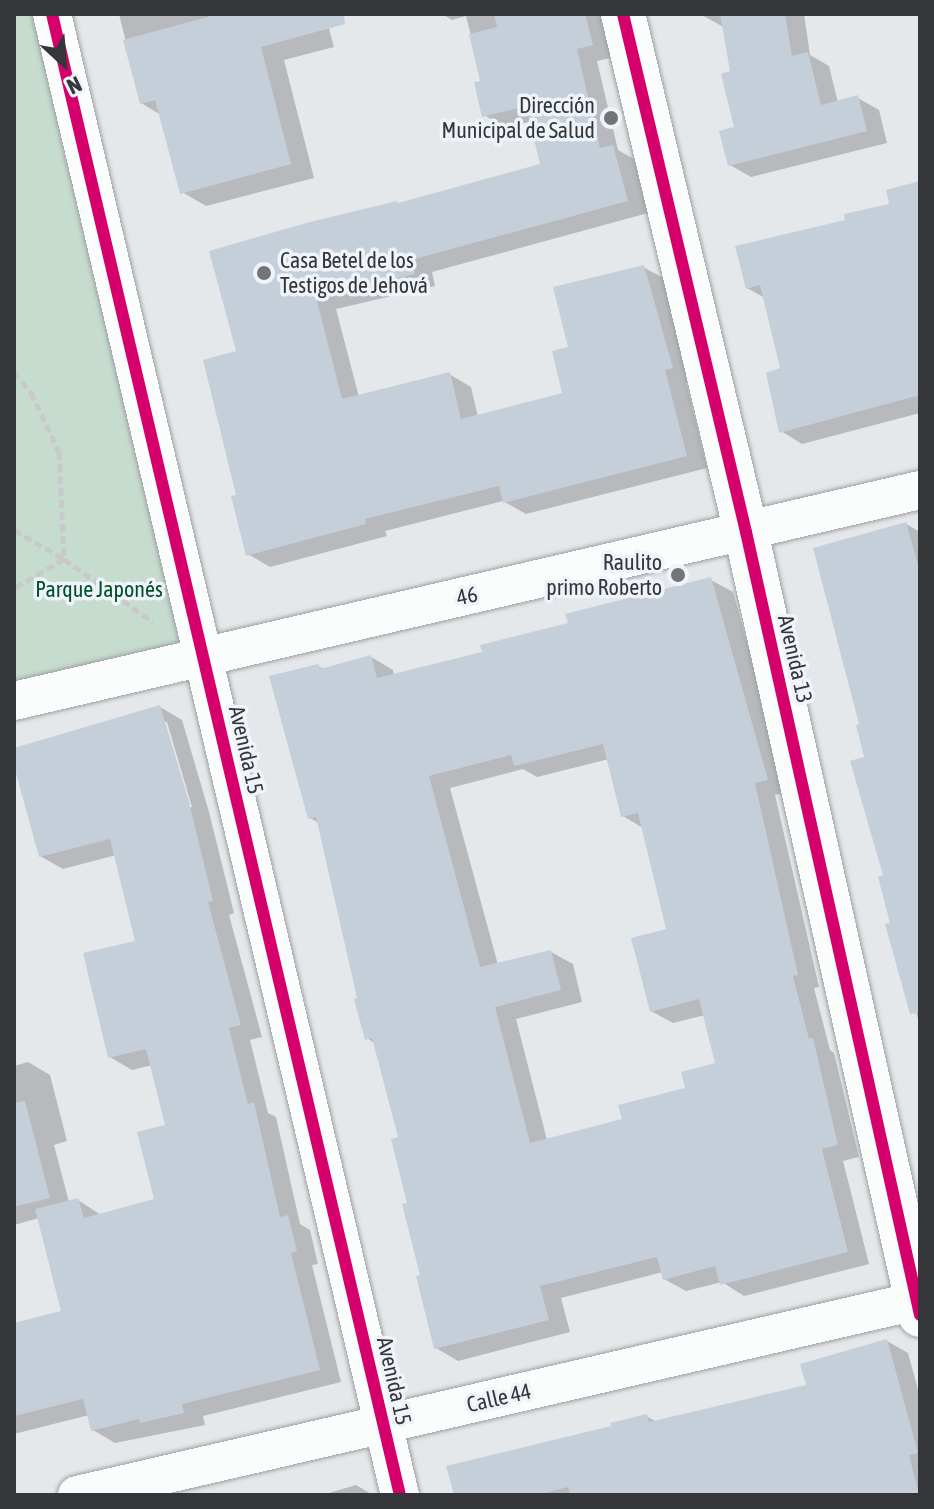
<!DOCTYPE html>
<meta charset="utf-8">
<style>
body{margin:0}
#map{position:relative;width:934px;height:1509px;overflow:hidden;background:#e5e8eb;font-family:"Asap Condensed",sans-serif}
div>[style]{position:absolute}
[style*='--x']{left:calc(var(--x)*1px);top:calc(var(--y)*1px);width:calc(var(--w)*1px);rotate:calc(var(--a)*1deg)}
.green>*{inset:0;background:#c6dcce}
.shadow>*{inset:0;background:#0003}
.building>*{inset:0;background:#c5cfda}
.path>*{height:5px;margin-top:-2.5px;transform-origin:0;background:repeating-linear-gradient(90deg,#c7c9cb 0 8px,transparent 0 12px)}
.roads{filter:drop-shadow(0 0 2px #9e9fa2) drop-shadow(0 0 2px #9e9fa2)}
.minor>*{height:38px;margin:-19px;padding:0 19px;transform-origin:19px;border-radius:19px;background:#fbfcfc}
.tertiary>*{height:44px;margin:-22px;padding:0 22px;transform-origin:22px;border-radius:22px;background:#fbfcfc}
.cycleway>*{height:12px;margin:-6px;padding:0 6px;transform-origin:6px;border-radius:6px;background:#d6006c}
.dots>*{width:22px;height:22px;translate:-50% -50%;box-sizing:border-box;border:4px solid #eff4fb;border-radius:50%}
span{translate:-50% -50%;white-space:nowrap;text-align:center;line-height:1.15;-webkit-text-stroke:7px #eff4fb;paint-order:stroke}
.poi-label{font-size:22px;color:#343639}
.right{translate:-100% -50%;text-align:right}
.left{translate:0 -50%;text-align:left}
.park-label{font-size:22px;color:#005028}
.street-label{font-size:22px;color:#343639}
.frame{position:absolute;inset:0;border:16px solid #343639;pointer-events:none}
.north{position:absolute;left:24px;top:24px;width:80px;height:80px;-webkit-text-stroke:6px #eff4fb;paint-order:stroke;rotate:154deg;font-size:22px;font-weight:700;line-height:32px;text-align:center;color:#343639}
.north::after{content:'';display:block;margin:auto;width:28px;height:36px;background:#343639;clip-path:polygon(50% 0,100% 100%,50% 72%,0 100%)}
</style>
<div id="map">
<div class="green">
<i style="clip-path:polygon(14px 14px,52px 14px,203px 657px,14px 701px)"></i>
</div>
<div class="shadow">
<i style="clip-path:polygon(119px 14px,325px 14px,334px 47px,284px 60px,314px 178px,206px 206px,182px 192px,161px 115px,141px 103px)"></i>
<i style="clip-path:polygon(442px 14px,605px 14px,614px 57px,597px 61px,618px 150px,634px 159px,648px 213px,432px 272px,435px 286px,336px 309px,359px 397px,449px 374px,471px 387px,478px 417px,564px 395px,570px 349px,643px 267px,665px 279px,693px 380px,686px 382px,707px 468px,526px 514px,503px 501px,385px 531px,387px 536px,270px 567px,248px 554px,239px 497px,238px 352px,400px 205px,543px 166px,532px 121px,506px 128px,484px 115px,483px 82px,466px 16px,452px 20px)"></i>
<i style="clip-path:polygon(700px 14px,804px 14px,810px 55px,829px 66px,838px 103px,858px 98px,879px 110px,887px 143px,751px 177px,730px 165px,737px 128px,725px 28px)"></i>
<i style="clip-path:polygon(920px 183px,920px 413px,802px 444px,781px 431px,783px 370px,765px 298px,747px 288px,847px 221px,891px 205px)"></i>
<i style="clip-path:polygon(906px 524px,920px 532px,920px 1027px,893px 924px,861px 725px)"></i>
<i style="clip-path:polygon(evenodd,711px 580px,733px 592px,788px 792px,775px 795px,819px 987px,814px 988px,830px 1050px,834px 1053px,859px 1157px,843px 1161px,869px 1264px,744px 1296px,722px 1282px,686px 1291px,664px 1279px,663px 1272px,561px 1298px,570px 1332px,458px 1361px,436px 1348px,400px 1139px,376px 1044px,367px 1038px,319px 823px,310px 818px,318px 666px,325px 670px,371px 657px,393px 670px,394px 676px,484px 653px,711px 580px,609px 759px,623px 816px,643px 828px,668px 930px,651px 1011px,673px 1023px,705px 1015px,718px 1064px,687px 1090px,624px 1121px,547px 1140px,516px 1019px,582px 1002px,573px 964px,551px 952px,498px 965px,450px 788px,523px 769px,537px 777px,609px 759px)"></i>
<i style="clip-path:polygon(evenodd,160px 707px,182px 720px,209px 812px,234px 913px,229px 915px,262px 1037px,250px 1040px,268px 1113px,276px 1117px,300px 1224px,310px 1230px,318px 1264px,312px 1265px,341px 1382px,203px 1416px,205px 1425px,115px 1443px,93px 1430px,89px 1415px,14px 1434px,14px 1325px,63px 1312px,39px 1218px,14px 1225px,14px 1066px,28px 1062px,50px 1075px,67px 1141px,54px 1145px,69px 1202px,78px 1200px,101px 1215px,156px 1200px,167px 1126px,152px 1065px,132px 1070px,110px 1057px,137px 942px,116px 855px,63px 869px,40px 856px,14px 750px,160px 707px,163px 722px,167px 722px,192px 807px,189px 808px,163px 722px)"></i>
<i style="clip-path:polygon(887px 1341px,908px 1353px,920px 1397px,920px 1495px,455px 1495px,646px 1416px,657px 1422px,808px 1386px)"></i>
<i style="clip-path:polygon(356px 1485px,373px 1495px,322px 1495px)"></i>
</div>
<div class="building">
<i style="clip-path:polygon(218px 14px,344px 14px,345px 24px,261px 47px,291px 164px,180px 194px,155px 100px,140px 104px,123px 40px)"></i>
<i style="clip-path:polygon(494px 14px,585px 14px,593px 45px,577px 49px,600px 148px,613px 145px,628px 201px,411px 260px,415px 274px,316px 297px,342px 399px,450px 372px,461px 419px,562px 393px,552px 351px,568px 347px,553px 287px,644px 265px,673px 368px,665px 370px,687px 456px,503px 503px,499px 486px,365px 519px,366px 524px,246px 556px,231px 496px,236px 495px,203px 360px,236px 351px,209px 251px,310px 222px,397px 201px,398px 203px,540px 164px,526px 106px,482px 117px,474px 82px,480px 81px,469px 34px,497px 27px)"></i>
<i style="clip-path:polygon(720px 14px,785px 14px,792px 56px,808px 52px,821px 105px,858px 95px,867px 131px,728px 166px,719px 131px,734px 127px,721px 74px,730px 71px)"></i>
<i style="clip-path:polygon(920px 181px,920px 395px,779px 433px,766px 373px,780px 368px,760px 285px,746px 289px,735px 246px,845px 220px,844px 214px,889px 204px,886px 190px)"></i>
<i style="clip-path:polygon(906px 522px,920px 572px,920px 1013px,910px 1014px,885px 924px,890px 923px,878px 877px,883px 875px,850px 761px,864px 757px,856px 725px,859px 724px,813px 548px)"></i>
<i style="clip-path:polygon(evenodd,711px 577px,768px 780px,755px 783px,798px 975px,793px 976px,809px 1039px,813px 1038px,838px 1145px,822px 1149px,848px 1252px,720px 1285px,715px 1266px,663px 1280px,657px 1257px,540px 1286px,549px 1320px,434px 1349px,416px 1276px,420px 1275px,402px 1204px,407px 1203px,391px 1139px,398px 1137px,372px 1038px,365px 1040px,354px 999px,357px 998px,316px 817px,308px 819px,269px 676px,318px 664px,320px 669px,371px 655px,377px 678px,482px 652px,480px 645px,568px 623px,565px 614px,711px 577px,603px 744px,621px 817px,638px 813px,666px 929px,631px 938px,650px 1012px,699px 999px,715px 1063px,681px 1072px,685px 1088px,618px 1105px,622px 1119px,530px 1143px,495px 1007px,561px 990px,551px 950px,480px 967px,429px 776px,511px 755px,514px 766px,603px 744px)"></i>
<i style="clip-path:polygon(160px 705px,188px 798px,213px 901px,208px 902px,241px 1025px,229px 1028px,248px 1104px,254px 1102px,280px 1217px,288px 1215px,297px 1251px,291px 1253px,320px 1370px,182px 1404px,184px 1413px,140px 1423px,139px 1419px,91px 1431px,83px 1399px,14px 1416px,14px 1323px,61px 1311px,35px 1209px,78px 1198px,84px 1218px,154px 1199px,137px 1132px,165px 1125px,146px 1049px,108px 1058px,83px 953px,135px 941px,110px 839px,39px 857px,14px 766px,14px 748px)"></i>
<i style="clip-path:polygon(25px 1101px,50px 1198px,14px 1207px,14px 1103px)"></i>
<i style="clip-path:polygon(887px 1339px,918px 1453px,909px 1455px,919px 1495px,570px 1495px,568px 1487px,538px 1495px,454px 1495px,446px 1466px,611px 1426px,610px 1423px,647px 1414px,649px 1422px,806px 1385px,800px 1364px)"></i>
</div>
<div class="path">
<i style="--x:14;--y:372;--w:26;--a:50"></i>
<i style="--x:31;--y:392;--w:66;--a:65"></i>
<i style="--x:59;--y:452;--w:107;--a:87.3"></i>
<i style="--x:64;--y:559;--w:58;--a:149.9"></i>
<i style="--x:14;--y:530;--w:58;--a:30.1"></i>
<i style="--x:64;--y:559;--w:109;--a:35.3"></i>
</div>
<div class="roads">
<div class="minor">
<i style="--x:52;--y:14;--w:1521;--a:76.78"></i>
<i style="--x:14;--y:701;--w:930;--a:-13.11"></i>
<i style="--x:77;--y:1495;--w:865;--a:-13.02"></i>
</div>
<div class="tertiary">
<i style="--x:623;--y:14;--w:532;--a:76.64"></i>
<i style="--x:746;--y:532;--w:802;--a:77.47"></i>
</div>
</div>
<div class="cycleway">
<i style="--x:52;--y:14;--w:1521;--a:76.78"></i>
<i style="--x:623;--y:14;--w:532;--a:76.64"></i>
<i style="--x:746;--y:532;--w:802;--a:77.47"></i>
</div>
<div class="dots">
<i style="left:611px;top:118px;background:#727477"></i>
<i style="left:264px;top:273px;background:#727477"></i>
<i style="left:678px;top:575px;background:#727477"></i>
</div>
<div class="poi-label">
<span class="right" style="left:595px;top:118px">Dirección<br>Municipal de Salud</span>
<span class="left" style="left:280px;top:273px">Casa Betel de los<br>Testigos de Jehová</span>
<span class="right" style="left:662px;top:575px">Raulito<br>primo Roberto</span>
</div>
<div class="park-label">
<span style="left:99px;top:590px">Parque Japonés</span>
</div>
<div class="street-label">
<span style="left:467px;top:596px;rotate:-13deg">46</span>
<span style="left:795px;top:659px;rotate:77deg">Avenida 13</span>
<span style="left:246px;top:750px;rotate:77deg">Avenida 15</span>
<span style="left:394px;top:1381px;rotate:77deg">Avenida 15</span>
<span style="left:499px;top:1398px;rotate:-13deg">Calle 44</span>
</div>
<div class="frame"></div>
<div class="north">N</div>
</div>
